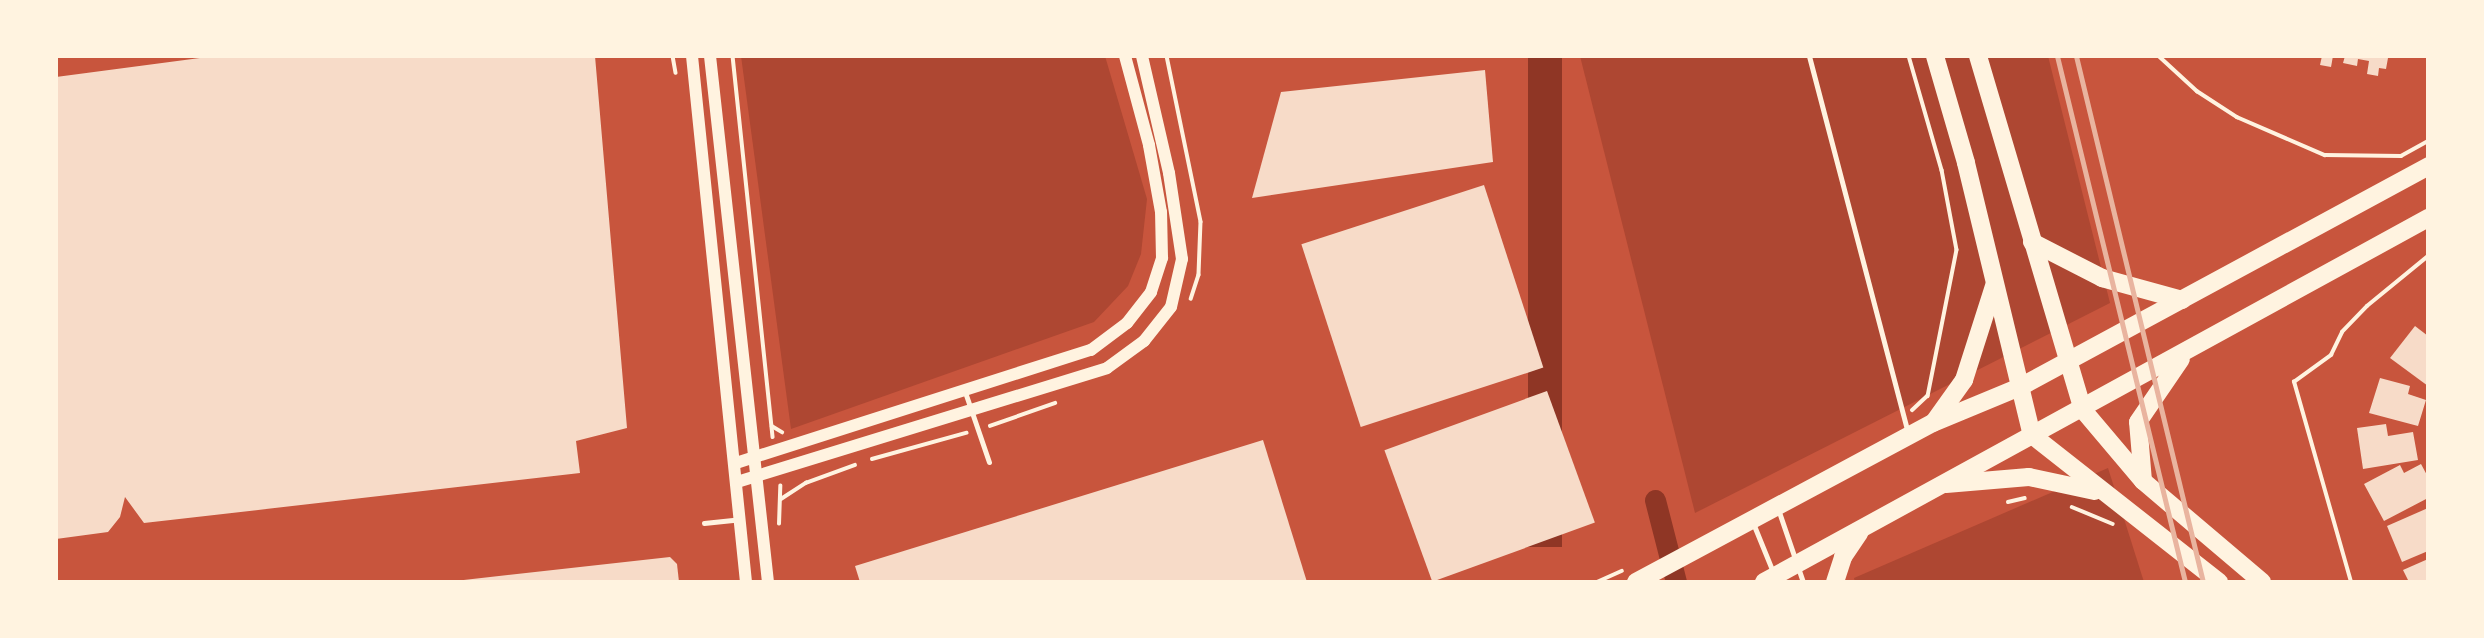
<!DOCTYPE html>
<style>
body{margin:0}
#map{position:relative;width:2484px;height:638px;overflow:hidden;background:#c8553d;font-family:Cabin,sans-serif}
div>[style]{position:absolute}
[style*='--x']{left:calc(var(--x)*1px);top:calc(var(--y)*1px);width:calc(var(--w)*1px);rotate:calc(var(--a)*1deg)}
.green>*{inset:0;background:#ae4732}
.water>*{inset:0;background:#8f3625;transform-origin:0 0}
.canal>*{height:21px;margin:-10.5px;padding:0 10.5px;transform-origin:10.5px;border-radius:10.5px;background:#8f3625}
.building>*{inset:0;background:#f7dbc8;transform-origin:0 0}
.path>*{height:3.5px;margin:-1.75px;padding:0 1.75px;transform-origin:1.75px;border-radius:1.75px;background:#fff3e0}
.service>*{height:5px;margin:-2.5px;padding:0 2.5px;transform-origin:2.5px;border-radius:2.5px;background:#fff3e0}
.tertiary>*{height:12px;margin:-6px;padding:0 6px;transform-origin:6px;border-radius:6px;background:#fff3e0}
.primary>*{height:18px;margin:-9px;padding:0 9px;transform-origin:9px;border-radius:9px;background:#fff3e0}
.rail>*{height:5px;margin:-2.5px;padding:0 2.5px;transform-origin:2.5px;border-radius:2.5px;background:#e9b49f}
span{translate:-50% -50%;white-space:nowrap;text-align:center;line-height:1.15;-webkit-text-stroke:5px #fff3e0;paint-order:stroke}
.frame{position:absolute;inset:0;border:58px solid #fff3e0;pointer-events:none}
</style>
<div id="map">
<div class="green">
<i style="clip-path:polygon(741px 56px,1105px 56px,1147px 199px,1141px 254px,1128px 286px,1094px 322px,791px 429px)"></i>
<i style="clip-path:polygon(1580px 56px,2048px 56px,2110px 303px,1695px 513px)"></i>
<i style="clip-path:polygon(2108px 468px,2144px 582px,1855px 582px,1854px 578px)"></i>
</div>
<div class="water">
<i style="left:1528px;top:56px;width:34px;height:491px"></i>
</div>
<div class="canal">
<i style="--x:1655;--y:500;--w:85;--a:75.6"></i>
</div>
<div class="building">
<i style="clip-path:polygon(215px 56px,595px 56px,627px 428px,576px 441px,580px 473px,144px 523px,125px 497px,120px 517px,108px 532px,56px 539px,56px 77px)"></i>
<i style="clip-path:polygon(2322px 56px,2333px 56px,2331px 67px,2320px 65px)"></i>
<i style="clip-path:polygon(2345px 56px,2383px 56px,2388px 58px,2386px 69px,2379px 68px,2378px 76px,2367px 74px,2369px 61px,2358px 59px,2357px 66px,2343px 63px)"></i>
<i style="clip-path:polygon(1485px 70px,1493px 162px,1252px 198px,1281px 92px)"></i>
<i style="left:1484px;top:185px;width:192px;height:192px;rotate:72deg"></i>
<i style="clip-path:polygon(2415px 326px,2428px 336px,2428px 386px,2390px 358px)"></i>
<i style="clip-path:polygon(2380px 378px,2410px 386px,2408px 394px,2426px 400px,2418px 426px,2369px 413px)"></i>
<i style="left:1547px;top:391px;width:140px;height:173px;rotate:70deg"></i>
<i style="clip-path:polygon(2386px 424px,2388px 436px,2413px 432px,2418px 460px,2363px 469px,2357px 428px)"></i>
<i style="clip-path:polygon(1263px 440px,1307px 582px,860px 582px,855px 566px)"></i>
<i style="clip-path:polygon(2421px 464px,2428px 477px,2428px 498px,2384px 521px,2364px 484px,2400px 465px,2404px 473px)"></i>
<i style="clip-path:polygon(2428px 508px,2428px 551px,2402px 562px,2387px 526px)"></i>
<i style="clip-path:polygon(670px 557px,677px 564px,679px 582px,446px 582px)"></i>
<i style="clip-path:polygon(2428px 559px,2428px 582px,2409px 582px,2403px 570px)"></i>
</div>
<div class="path">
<i style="--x:673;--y:56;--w:17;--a:80"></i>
<i style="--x:733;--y:56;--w:383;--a:84"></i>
<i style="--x:1167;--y:56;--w:169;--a:78.4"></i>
<i style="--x:1201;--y:222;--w:53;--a:92.2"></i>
<i style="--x:1199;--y:275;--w:25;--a:108"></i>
<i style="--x:1909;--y:56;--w:119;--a:73.9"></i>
<i style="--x:1942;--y:170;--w:81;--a:79.4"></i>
<i style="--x:1957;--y:250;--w:149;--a:101.2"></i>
<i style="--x:1928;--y:396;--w:21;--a:137"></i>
<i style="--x:2159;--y:56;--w:52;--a:42.6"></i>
<i style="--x:2197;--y:91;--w:48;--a:33"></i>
<i style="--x:2237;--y:117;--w:96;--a:23.4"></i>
<i style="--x:2325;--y:155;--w:76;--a:0.8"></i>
<i style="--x:2401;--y:156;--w:31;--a:-29"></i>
<i style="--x:772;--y:426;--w:12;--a:31"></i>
<i style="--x:990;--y:426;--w:69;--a:-19.5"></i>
<i style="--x:872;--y:459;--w:98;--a:-15.5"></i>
<i style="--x:781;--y:499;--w:30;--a:-33"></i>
<i style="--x:806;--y:483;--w:52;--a:-20.2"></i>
<i style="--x:2008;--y:502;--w:17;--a:-13"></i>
<i style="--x:2072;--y:507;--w:44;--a:22.5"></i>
<i style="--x:779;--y:524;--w:38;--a:-88"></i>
<i style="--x:1597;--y:582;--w:27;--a:-24"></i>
<i style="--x:2351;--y:582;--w:208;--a:-105.9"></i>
<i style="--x:2294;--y:382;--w:46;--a:-36.1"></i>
<i style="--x:2331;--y:355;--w:25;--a:-64"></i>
<i style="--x:2342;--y:332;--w:36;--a:-46"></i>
<i style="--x:2367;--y:306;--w:79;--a:-39.3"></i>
</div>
<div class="service">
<i style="--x:1809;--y:56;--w:390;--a:75.3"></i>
<i style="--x:965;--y:392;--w:74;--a:71.1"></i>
<i style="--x:1778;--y:509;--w:77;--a:71.1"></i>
<i style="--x:704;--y:523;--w:36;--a:-6"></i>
<i style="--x:1753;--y:523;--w:53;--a:67.8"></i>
</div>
<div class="tertiary">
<i style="--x:692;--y:56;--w:529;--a:84.14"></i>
<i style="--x:710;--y:56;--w:529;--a:83.71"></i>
<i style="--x:736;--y:463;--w:373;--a:-17.7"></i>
<i style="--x:1091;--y:350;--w:45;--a:-36.9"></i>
<i style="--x:1127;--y:323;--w:39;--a:-52"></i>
<i style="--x:1151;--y:292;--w:36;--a:-72"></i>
<i style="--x:1162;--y:258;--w:46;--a:-91.2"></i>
<i style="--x:1161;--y:212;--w:68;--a:-100.2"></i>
<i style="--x:1149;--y:145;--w:92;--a:-105.1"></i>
<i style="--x:737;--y:482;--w:387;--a:-17.1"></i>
<i style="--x:1107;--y:368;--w:46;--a:-36.1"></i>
<i style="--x:1144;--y:341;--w:43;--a:-51.5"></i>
<i style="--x:1171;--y:307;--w:49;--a:-77.1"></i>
<i style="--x:1182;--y:259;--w:87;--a:-98.6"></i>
<i style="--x:1169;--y:173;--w:120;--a:-103"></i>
</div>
<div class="primary">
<i style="--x:1935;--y:56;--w:111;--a:73.8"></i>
<i style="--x:1966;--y:163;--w:280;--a:76.4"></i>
<i style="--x:1978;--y:56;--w:369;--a:73.5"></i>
<i style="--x:2083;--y:410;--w:93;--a:49.8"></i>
<i style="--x:2143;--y:481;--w:156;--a:40.3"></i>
<i style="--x:2032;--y:242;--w:79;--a:27.2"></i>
<i style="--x:2102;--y:278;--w:83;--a:15.4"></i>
<i style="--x:1934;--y:422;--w:52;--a:-54.5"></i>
<i style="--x:1964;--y:380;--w:99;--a:-72.3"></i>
<i style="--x:2032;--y:435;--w:238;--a:38.2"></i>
<i style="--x:2143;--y:481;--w:59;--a:-94.8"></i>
<i style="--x:2138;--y:422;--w:76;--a:-55.7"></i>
<i style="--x:1946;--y:484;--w:83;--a:-4.8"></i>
<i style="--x:2029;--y:477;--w:67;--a:12"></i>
<i style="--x:1636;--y:582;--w:337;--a:-28.2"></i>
<i style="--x:1933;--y:423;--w:94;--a:-22.5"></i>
<i style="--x:2020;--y:387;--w:464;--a:-28.4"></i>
<i style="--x:1764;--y:582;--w:757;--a:-28.73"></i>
<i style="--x:1835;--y:582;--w:26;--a:-72"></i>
<i style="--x:1843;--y:557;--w:29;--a:-56"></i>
</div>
<div class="rail">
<i style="--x:2057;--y:56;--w:541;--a:76.32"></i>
<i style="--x:2076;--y:56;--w:541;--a:76.43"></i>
</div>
<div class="frame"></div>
</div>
